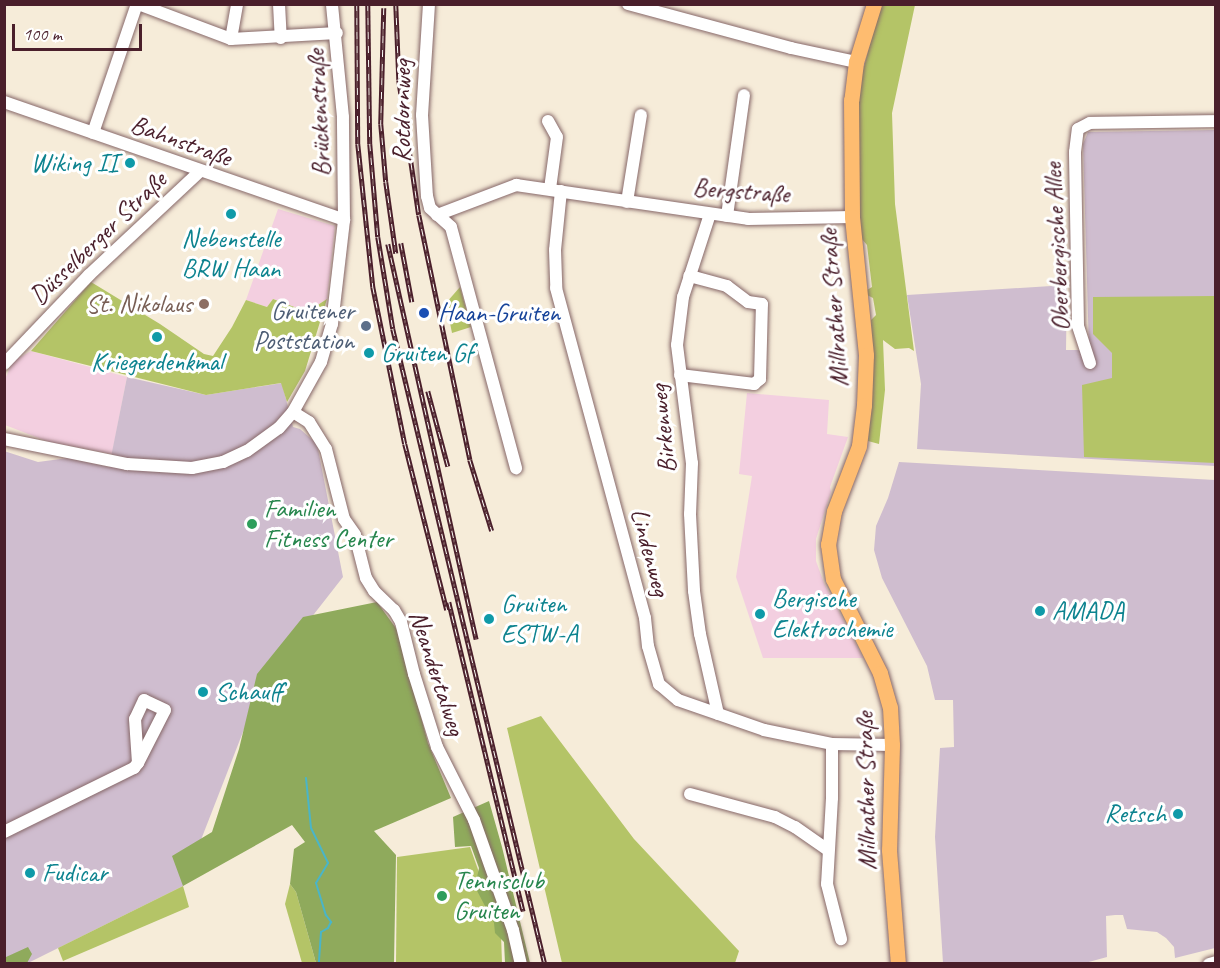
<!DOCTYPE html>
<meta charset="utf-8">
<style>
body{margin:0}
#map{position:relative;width:1220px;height:968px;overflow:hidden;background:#f6ecd9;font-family:Caveat,sans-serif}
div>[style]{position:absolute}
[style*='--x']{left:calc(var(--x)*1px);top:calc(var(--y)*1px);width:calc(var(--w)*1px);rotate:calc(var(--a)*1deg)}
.built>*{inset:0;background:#f3cfe0}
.industrial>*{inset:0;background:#cfbdcf}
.green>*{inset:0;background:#b4c467}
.forest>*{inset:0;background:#8faa5c}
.stream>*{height:2px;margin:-1px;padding:0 1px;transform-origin:1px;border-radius:1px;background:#4ab5c8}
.roads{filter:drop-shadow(0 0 2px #866768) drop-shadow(0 0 2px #866768)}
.minor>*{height:12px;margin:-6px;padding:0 6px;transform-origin:6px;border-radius:6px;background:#fff}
.major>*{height:15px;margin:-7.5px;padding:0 7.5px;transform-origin:7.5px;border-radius:7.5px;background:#febc70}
.rail>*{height:4.5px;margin-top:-2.25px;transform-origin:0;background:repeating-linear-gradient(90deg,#fff 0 7px,#4a1f2b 0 14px);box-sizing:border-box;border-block:2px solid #4a1f2b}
.dots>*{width:16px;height:16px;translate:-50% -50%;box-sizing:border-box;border:3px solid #fff;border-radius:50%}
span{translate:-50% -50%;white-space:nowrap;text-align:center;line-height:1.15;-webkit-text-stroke:6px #fff;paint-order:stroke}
.street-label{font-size:26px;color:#4a1f2b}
.culture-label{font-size:26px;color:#0d838f}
.right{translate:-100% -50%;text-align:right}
.left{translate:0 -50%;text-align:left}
.education-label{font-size:26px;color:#785e54}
.service-label{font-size:26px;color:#4e5e75}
.transit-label{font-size:26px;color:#164399}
.leisure-label{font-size:26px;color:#27864d}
.frame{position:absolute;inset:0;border:6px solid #4a1f2b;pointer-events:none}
.scale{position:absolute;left:12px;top:24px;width:130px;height:27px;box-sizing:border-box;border:3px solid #4a1f2b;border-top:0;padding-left:8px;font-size:18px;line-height:21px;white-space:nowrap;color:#4a1f2b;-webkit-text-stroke:4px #fff;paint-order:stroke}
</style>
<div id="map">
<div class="built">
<i style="clip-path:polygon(278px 209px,335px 226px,327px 299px,313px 308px,297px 308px,273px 299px,267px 307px,246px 300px)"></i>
<i style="clip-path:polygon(31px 351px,127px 377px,112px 454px,49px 442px,5px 425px,5px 379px,13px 361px)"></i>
<i style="clip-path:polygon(747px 393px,829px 400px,827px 434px,848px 437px,830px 487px,831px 492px,816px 539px,816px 561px,824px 583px,863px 658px,763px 658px,736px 577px,752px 476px,739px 474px)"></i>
</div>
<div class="industrial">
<i style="clip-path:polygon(1215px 130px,1215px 466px,917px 449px,921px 384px,907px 295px,1067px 285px,1066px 350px,1089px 350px,1083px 144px,1088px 132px)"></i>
<i style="clip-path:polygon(127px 377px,206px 395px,282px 383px,293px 427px,300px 429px,317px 444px,343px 577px,264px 678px,183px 886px,26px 964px,4px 963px,4px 451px,38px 462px,68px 458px,109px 467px)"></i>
<i style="clip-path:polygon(899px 462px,1215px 480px,1215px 948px,1175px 958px,1174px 947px,1166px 938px,1157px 932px,1127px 929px,1123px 915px,1115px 915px,1106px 916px,1107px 957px,1085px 963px,943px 963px,935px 837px,940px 748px,954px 747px,953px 700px,935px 700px,927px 666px,882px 578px,874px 550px,876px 526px,888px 498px)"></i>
</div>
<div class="green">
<i style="clip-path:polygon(880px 5px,915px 5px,892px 113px,895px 204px,914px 351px,909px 348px,895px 349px,883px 340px,885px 390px,879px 444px,868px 441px,873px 379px,871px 320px,876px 315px,873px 298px,867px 295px,867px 290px,872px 287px,867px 245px,861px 238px,857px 184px,858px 90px)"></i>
<i style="clip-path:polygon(91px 282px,160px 324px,204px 354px,213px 356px,232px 327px,246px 300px,267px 307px,273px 299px,297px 308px,313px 308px,327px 299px,305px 371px,287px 402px,281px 383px,206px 395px,31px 351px)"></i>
<i style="clip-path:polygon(460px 287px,471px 327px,452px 333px,446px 303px)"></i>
<i style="clip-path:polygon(1215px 296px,1215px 463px,1084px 457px,1082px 385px,1112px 378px,1112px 353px,1093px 334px,1093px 297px)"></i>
<i style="clip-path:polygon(541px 716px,634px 839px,739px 951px,735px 963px,562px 963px,507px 728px)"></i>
<i style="clip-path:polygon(470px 847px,501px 934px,502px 963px,396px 964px,397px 857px)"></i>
<i style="clip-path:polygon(290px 884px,296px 892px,316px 963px,302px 963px,285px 904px)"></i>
<i style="clip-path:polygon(183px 886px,189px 907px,63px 961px,58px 948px)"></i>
</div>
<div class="forest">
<i style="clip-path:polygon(377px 602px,398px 631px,428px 743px,451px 798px,374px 831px,396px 855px,394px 963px,316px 963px,296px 892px,290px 884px,294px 849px,305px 842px,292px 825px,183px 886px,172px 856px,212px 832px,239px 749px,257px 674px,303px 617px)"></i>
<i style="clip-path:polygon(489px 801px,502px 847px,530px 963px,505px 963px,504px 942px,495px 933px,494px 923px,475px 887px,479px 868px,471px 846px,455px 847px,453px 817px)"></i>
<i style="clip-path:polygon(28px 947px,32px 954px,27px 963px,5px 963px,5px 955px,6px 957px)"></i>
</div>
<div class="stream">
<i style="--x:306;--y:778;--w:50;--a:84.3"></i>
<i style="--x:311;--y:828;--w:39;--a:64"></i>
<i style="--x:328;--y:863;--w:23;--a:121"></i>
<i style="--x:316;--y:883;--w:34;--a:73"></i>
<i style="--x:326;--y:915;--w:9;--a:54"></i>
<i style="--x:331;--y:922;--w:7;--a:117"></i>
<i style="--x:328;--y:928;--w:8;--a:150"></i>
<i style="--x:321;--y:932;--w:32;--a:94"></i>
</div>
<div class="roads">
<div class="minor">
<i style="--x:138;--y:4;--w:99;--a:20.6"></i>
<i style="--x:231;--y:39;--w:106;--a:-3.2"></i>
<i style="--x:279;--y:4;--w:34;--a:87"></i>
<i style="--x:429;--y:4;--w:111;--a:93.6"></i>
<i style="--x:422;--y:115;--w:81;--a:86.5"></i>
<i style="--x:427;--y:196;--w:12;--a:76"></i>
<i style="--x:430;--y:208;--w:28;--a:42"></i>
<i style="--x:451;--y:227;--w:250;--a:74.9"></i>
<i style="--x:628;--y:4;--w:169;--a:15.1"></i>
<i style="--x:791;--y:48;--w:66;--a:12.2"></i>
<i style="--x:231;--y:39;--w:36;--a:-80"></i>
<i style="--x:4;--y:102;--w:360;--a:19.1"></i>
<i style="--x:548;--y:121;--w:18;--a:61"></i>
<i style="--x:557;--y:137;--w:52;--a:97.7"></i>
<i style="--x:93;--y:133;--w:136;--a:-71.2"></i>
<i style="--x:561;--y:191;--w:59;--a:95.8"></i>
<i style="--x:555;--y:250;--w:38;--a:88"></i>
<i style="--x:556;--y:288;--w:342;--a:74.9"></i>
<i style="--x:645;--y:618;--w:28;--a:84"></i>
<i style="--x:648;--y:646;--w:40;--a:74"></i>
<i style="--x:659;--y:684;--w:25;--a:40"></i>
<i style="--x:678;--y:700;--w:91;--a:19.2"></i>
<i style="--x:764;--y:730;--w:69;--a:11.6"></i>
<i style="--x:832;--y:744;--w:60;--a:1"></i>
<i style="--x:627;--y:202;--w:88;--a:-80.9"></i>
<i style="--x:710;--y:214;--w:87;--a:108"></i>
<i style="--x:683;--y:297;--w:48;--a:97.1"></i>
<i style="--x:677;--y:345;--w:119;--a:82.8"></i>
<i style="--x:692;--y:463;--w:51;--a:92.2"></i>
<i style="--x:690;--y:514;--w:77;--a:87"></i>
<i style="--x:694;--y:591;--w:43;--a:82.1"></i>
<i style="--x:700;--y:634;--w:82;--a:77.3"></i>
<i style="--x:437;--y:215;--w:85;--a:-20.8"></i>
<i style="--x:516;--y:185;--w:234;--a:8.3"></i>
<i style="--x:748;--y:219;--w:104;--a:-1.1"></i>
<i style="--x:727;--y:216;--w:122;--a:-82"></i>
<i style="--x:1090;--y:363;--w:39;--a:-108"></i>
<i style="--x:1078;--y:326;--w:174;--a:-91"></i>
<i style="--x:1075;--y:152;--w:23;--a:-83"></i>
<i style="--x:1078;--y:129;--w:13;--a:-27"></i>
<i style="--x:1090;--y:123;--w:126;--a:-0.9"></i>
<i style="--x:4;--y:364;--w:123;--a:-46.3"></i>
<i style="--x:89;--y:275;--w:152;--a:-43.1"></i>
<i style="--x:680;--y:375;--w:75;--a:6.9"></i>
<i style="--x:754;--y:384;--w:8;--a:-40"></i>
<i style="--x:760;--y:379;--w:75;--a:-88.5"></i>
<i style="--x:762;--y:304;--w:14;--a:-172"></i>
<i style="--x:748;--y:302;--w:26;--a:-143"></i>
<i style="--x:727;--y:286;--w:39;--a:-165"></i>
<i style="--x:293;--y:412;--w:19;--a:32"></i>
<i style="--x:309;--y:422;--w:32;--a:58"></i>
<i style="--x:326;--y:449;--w:72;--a:75.6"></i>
<i style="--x:344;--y:519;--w:19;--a:55"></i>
<i style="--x:355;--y:535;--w:44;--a:75.7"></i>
<i style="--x:366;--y:578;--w:15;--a:58"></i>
<i style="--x:374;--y:591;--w:28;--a:44"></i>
<i style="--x:394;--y:610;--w:14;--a:60"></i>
<i style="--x:401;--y:622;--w:54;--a:76"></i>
<i style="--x:414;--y:674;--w:77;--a:72.5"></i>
<i style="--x:437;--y:747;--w:82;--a:63.1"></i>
<i style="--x:474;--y:820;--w:117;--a:70.5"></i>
<i style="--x:513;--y:930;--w:35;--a:77"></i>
<i style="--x:4;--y:439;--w:126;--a:11.5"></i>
<i style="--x:127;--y:464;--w:65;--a:3.5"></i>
<i style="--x:192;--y:468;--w:32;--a:-11"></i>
<i style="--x:223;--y:462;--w:26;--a:-25"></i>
<i style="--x:247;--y:451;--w:39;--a:-36"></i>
<i style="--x:279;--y:428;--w:21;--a:-49"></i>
<i style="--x:293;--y:412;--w:57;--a:-60.8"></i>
<i style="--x:321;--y:362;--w:40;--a:-74"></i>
<i style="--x:332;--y:324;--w:105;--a:-83.4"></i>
<i style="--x:344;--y:220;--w:103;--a:-90.6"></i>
<i style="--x:343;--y:117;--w:114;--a:-95.6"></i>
<i style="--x:832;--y:744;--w:54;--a:90"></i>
<i style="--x:832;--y:798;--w:86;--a:93.3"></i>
<i style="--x:827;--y:884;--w:57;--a:75.7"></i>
<i style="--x:690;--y:794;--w:88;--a:15.1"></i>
<i style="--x:775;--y:817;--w:22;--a:27"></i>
<i style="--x:795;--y:827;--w:40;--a:34.9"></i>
<i style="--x:4;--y:832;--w:145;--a:-26.2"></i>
<i style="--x:134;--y:768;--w:6;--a:-51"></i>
<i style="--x:138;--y:763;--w:59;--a:-63"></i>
<i style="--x:165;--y:710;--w:23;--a:-155"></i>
<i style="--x:144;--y:700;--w:21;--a:115"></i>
<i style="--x:135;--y:719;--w:44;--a:86.1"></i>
<i style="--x:1209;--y:964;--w:7;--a:-16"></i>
</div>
<div class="major">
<i style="--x:874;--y:4;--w:61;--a:107.2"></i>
<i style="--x:856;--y:62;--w:38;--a:97"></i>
<i style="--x:851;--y:100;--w:117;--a:89.5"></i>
<i style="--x:852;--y:217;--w:139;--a:84.2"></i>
<i style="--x:866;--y:355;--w:50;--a:92.3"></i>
<i style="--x:864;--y:405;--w:41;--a:97"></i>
<i style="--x:859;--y:446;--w:70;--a:111"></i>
<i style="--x:834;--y:511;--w:34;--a:100"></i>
<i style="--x:828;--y:544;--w:35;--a:82"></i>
<i style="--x:833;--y:579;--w:105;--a:63.4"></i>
<i style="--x:880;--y:673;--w:35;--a:74"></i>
<i style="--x:890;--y:707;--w:38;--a:87"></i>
<i style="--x:892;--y:745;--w:105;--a:91.6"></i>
<i style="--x:889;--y:850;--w:114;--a:85.5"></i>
</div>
</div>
<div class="rail">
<i style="--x:357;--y:4;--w:140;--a:89.6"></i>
<i style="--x:358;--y:144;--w:144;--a:84"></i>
<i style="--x:373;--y:287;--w:160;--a:78.5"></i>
<i style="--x:405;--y:444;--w:171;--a:75.8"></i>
<i style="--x:368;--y:4;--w:140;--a:89.2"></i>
<i style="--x:370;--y:144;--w:93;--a:85.1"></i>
<i style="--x:378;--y:237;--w:93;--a:80.7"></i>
<i style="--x:393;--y:329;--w:653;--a:76.54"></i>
<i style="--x:396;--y:4;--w:76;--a:87.7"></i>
<i style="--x:399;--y:80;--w:136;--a:81.6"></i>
<i style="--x:419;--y:215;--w:250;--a:78.2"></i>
<i style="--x:470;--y:460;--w:74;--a:72.8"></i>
<i style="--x:384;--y:8;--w:116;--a:91.5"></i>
<i style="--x:381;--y:124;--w:58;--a:85.1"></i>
<i style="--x:386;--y:182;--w:72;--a:82"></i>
<i style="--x:401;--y:243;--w:60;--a:79.4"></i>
<i style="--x:388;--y:244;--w:405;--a:77.4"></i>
<i style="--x:428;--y:391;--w:78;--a:75.1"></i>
<i style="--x:449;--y:602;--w:318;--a:76.5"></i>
</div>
<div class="dots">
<i style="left:130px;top:163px;background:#0f9aa8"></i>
<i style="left:231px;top:214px;background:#0f9aa8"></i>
<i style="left:204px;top:304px;background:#8d6e63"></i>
<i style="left:424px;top:313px;background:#1a4fb4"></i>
<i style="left:366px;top:326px;background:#5c6f8a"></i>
<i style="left:157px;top:337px;background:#0f9aa8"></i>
<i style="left:369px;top:353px;background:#0f9aa8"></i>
<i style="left:252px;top:524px;background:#2e9e5b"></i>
<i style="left:1040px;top:611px;background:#0f9aa8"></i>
<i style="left:760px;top:614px;background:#0f9aa8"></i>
<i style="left:489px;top:619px;background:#0f9aa8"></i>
<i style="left:203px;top:692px;background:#0f9aa8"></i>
<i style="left:1178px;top:814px;background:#0f9aa8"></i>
<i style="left:30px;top:873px;background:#0f9aa8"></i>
<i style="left:442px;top:896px;background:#2e9e5b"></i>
</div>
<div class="street-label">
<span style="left:402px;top:111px;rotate:-90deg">Rotdornweg</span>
<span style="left:319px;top:113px;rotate:-93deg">Brückenstraße</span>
<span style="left:181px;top:141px;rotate:20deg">Bahnstraße</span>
<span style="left:741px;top:191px;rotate:4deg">Bergstraße</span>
<span style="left:98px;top:238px;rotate:-44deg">Düsselberger Straße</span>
<span style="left:1057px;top:247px;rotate:-93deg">Oberbergische Allee</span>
<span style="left:834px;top:308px;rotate:-94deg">Millrather Straße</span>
<span style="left:663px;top:429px;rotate:-96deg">Birkenweg</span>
<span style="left:650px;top:552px;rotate:75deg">Lindenweg</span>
<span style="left:437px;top:673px;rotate:72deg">Neandertalweg</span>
<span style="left:866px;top:791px;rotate:-91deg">Millrather Straße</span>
</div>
<div class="culture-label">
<span class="right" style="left:118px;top:163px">Wiking II</span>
<span style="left:231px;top:254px">Nebenstelle<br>BRW Haan</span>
<span class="left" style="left:381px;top:353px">Gruiten Gf</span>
<span style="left:157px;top:362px">Kriegerdenkmal</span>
<span class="left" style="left:772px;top:614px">Bergische<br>Elektrochemie</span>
<span class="left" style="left:501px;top:619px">Gruiten<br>ESTW-A</span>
<span class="left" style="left:1052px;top:611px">AMADA</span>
<span class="left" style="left:215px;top:692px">Schauff</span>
<span class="right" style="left:1166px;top:814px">Retsch</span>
<span class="left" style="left:42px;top:873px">Fudicar</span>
</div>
<div class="education-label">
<span class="right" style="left:192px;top:304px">St. Nikolaus</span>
</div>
<div class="service-label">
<span class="right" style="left:354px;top:326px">Gruitener<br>Poststation</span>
</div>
<div class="transit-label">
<span class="left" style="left:438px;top:313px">Haan-Gruiten</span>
</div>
<div class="leisure-label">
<span class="left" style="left:264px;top:524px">Familien<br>Fitness Center</span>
<span class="left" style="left:454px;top:896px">Tennisclub<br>Gruiten</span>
</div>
<div class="frame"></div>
<div class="scale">100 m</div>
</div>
